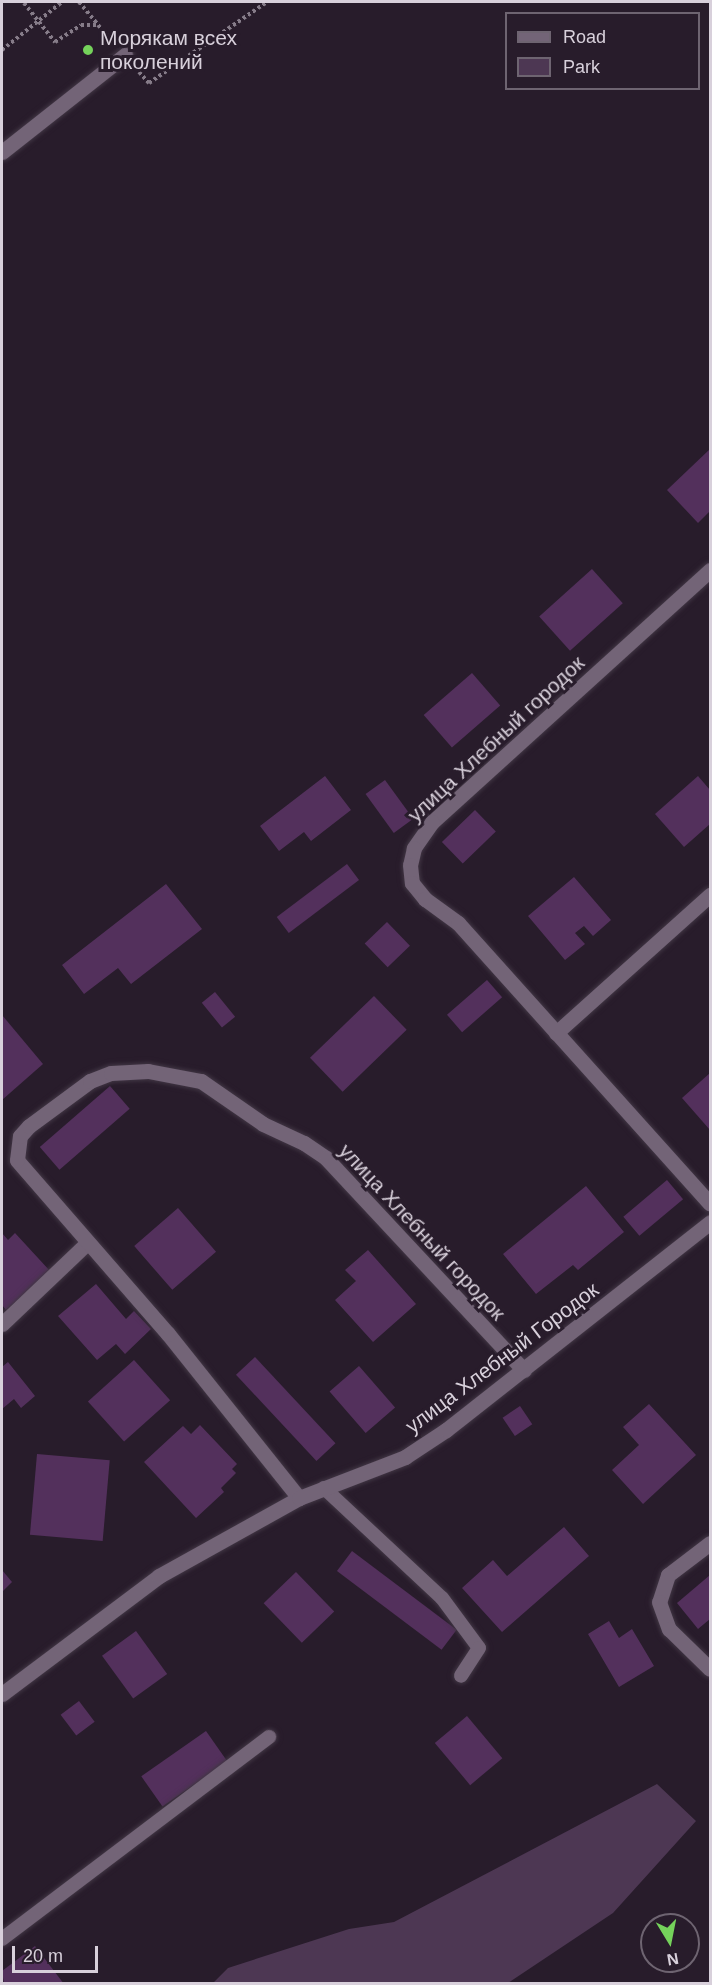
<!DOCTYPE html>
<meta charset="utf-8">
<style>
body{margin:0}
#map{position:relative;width:712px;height:1985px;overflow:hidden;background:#281c2b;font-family:Arial,sans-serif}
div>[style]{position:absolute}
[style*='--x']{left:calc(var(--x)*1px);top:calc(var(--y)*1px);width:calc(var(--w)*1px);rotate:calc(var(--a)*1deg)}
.green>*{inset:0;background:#4d3753}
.building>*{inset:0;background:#53305c;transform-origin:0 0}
.path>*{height:4px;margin-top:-2px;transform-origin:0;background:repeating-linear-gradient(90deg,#867c89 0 3px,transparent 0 6px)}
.roads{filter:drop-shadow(0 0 2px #413644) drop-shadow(0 0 2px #413644)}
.lane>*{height:14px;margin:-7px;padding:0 7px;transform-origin:7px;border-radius:7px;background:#736477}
.street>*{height:15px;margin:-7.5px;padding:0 7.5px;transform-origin:7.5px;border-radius:7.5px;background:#736477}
.secondary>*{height:15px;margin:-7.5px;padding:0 7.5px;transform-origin:7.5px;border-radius:7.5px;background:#736477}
.dots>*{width:16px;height:16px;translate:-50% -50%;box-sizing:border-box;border:3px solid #281c2b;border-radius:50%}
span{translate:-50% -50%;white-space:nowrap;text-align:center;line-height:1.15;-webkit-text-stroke:6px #281c2b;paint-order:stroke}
.poi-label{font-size:21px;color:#d8d0db}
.left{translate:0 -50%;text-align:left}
.street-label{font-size:21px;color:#d8d0db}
.frame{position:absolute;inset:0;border:3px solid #d8d0db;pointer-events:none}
.legend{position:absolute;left:505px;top:12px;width:195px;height:78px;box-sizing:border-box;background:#281c2b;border:2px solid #6e6471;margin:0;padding:8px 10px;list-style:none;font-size:18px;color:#d8d0db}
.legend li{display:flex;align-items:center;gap:12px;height:30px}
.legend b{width:30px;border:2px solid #6e6471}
.north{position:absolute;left:640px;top:1913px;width:60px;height:60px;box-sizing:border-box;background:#281c2b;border:2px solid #6e6471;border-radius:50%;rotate:170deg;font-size:16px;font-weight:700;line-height:24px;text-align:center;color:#d8d0db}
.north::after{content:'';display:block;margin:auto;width:21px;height:27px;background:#75d25b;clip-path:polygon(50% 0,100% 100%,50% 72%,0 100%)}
.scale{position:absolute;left:12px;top:1946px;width:86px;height:27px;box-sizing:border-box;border:3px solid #d8d0db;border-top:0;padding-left:8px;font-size:18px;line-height:21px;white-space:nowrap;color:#d8d0db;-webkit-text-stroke:4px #281c2b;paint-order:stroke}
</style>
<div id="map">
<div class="green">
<i style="clip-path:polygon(657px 1784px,696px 1821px,613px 1913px,508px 1983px,213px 1983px,228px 1968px,349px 1929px,394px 1922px)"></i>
</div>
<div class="building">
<i style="clip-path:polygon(710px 449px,710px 511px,698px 523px,667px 490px)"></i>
<i style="left:592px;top:569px;width:46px;height:71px;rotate:48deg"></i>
<i style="left:472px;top:673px;width:43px;height:64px;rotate:49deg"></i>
<i style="clip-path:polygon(325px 776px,351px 810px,311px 841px,304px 832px,279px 851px,260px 826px)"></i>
<i style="clip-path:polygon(698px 776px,710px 790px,710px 824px,684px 847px,655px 814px)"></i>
<i style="left:385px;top:780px;width:48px;height:24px;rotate:54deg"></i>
<i style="left:475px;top:810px;width:30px;height:46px;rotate:46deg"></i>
<i style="left:347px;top:864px;width:20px;height:88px;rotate:53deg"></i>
<i style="clip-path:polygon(574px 877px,611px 920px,593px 936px,584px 926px,575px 933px,585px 944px,565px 960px,528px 916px)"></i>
<i style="clip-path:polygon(166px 884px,202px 929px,131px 984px,118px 968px,84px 994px,62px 965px)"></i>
<i style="left:387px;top:922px;width:33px;height:31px;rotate:46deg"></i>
<i style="left:487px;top:980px;width:23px;height:53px;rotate:49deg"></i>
<i style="left:215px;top:992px;width:32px;height:17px;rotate:51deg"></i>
<i style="left:374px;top:996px;width:47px;height:89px;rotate:46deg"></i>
<i style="clip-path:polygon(2px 1015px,43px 1064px,2px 1100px)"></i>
<i style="clip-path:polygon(710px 1073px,710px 1130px,682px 1098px)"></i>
<i style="left:110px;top:1086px;width:30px;height:93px;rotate:49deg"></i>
<i style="left:667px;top:1180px;width:25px;height:57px;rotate:50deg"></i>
<i style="clip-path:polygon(586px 1186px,624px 1232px,578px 1270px,573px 1265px,536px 1294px,503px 1254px)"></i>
<i style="left:178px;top:1208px;width:58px;height:58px;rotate:49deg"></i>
<i style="clip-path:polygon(2px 1233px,8px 1240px,15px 1233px,50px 1271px,6px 1310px,2px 1305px)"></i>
<i style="clip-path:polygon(368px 1250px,416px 1304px,373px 1342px,335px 1300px,356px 1281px,345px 1270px)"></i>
<i style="clip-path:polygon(96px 1284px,126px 1319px,134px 1311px,151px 1329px,125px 1354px,116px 1344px,97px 1360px,58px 1316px)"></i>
<i style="left:255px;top:1357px;width:118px;height:26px;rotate:47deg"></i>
<i style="left:134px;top:1360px;width:54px;height:62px;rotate:48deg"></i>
<i style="clip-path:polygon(8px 1362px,35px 1396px,21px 1408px,14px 1399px,2px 1409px,2px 1367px)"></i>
<i style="left:359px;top:1366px;width:55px;height:39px;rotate:49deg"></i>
<i style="clip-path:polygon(649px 1404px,696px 1455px,643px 1504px,612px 1470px,639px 1445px,623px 1427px)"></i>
<i style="left:520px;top:1406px;width:22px;height:21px;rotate:56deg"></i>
<i style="clip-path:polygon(200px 1425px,237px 1464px,232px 1469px,236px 1473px,221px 1488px,224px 1492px,196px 1518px,144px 1462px,183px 1426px,191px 1434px)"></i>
<i style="left:37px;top:1454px;width:73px;height:81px;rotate:5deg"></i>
<i style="clip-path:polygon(564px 1527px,589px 1556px,502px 1632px,462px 1588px,493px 1560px,507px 1576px)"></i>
<i style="left:352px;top:1551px;width:131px;height:25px;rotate:37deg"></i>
<i style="clip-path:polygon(2px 1570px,12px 1582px,2px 1592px)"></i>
<i style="left:296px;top:1572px;width:55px;height:45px;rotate:46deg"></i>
<i style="clip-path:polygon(710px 1575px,710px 1619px,698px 1629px,677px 1603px)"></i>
<i style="clip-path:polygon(609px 1621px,619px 1638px,632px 1629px,654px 1666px,619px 1687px,588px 1634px)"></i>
<i style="left:136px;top:1631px;width:53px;height:42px;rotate:54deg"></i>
<i style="left:79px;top:1701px;width:26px;height:23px;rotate:53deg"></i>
<i style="left:467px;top:1716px;width:55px;height:42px;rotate:50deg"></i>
<i style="left:206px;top:1731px;width:37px;height:79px;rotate:55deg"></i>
<i style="clip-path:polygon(35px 1946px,64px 1984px,4px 1984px,2px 1971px)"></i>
</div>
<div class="path">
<i style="--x:79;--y:2;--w:30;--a:50"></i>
<i style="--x:24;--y:3;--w:50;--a:51.5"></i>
<i style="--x:55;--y:42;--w:31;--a:-33"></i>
<i style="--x:81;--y:25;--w:17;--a:0"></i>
<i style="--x:98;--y:25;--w:18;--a:49"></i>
<i style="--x:2;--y:50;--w:77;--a:-38.7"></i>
<i style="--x:139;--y:72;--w:15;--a:48"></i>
<i style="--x:149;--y:83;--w:143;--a:-34.5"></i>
</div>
<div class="roads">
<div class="lane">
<i style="--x:324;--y:1488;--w:161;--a:43"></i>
<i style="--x:442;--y:1598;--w:62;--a:53.5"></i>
<i style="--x:479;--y:1648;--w:33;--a:123"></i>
<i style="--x:2;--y:1939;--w:335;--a:-37.1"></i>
</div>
<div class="street">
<i style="--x:2;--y:152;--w:157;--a:-38.3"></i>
<i style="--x:710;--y:570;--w:375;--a:137.8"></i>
<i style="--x:432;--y:822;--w:32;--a:125"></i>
<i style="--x:414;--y:848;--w:17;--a:103"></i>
<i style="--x:410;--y:865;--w:18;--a:84"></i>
<i style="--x:412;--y:883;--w:21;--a:51"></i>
<i style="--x:425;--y:899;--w:41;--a:36"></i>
<i style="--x:458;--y:923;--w:377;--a:48.1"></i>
<i style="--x:556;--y:1033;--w:207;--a:-41.9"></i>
<i style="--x:2;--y:1324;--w:116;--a:-43.6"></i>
<i style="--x:299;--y:1498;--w:210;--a:-128.6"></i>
<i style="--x:168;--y:1334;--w:230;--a:-131"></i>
<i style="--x:17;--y:1160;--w:24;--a:-83"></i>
<i style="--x:20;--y:1136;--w:13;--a:-48"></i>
<i style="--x:29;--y:1126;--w:76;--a:-36.4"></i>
<i style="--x:90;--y:1081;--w:22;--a:-21"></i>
<i style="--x:111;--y:1073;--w:37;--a:-3"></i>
<i style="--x:148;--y:1071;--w:54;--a:10.7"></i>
<i style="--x:201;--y:1081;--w:75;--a:34.7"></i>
<i style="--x:263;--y:1124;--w:45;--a:24.9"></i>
<i style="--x:304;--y:1143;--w:27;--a:34"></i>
<i style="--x:326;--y:1158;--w:290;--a:47"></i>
<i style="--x:710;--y:1543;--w:53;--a:142.7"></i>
<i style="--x:668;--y:1575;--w:28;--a:108"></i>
<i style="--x:659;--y:1602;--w:29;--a:70"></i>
<i style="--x:669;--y:1629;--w:57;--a:44.3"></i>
</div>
<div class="secondary">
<i style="--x:2;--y:1694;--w:196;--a:-36.9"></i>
<i style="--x:159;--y:1576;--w:160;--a:-29.1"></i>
<i style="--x:299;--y:1498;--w:114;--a:-21.1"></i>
<i style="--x:405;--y:1457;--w:49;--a:-33.4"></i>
<i style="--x:446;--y:1430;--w:336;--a:-38.2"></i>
</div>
</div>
<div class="dots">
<i style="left:88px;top:50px;background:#75d25b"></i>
</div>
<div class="poi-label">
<span class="left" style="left:100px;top:50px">Морякам всех<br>поколений</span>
</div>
<div class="street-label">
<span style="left:496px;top:739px;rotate:-43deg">улица Хлебный городок</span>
<span style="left:422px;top:1232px;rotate:47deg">улица Хлебный городок</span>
<span style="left:502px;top:1358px;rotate:-37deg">улица Хлебный Городок</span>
</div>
<div class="frame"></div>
<ul class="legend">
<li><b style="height:8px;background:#736477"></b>Road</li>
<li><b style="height:16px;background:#4d3753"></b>Park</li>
</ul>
<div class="north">N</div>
<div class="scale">20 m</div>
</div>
